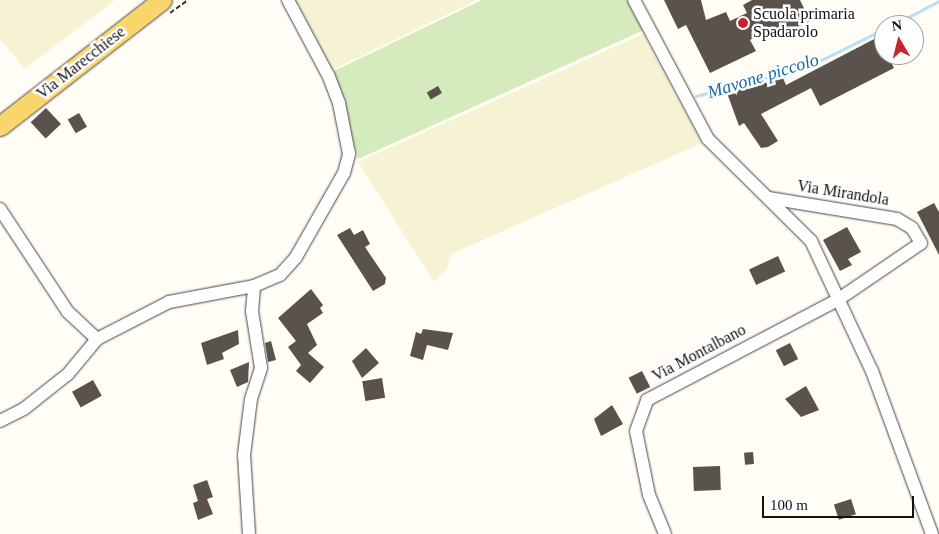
<!DOCTYPE html>
<style>
body{margin:0}
#map{position:relative;width:939px;height:534px;overflow:hidden;background:#fffdf5;font-family:Georgia,serif}
div>[style]{position:absolute}
[style*='--x']{left:calc(var(--x)*1px);top:calc(var(--y)*1px);width:calc(var(--w)*1px);rotate:calc(var(--a)*1deg)}
.farmland>*{inset:0;background:#f6f3d4}
.green>*{inset:0;background:#d5ebbd}
.stream>*{height:3px;margin:-1.5px;padding:0 1.5px;transform-origin:1.5px;border-radius:1.5px;background:#b9e0f7}
.building>*{inset:0;background:#5a524d;transform-origin:0 0}
.path>*{height:2px;margin-top:-1px;transform-origin:0;background:repeating-linear-gradient(90deg,#333 0 5px,transparent 0 7.5px)}
.roads{filter:drop-shadow(0 0 1px #444) drop-shadow(0 0 1px #444)}
.minor>*{height:12px;margin:-6px;padding:0 6px;transform-origin:6px;border-radius:6px;background:#fff}
.primary>*{height:19px;margin:-9.5px;padding:0 9.5px;transform-origin:9.5px;border-radius:9.5px;background:#f9d66b}
.dots>*{width:14px;height:14px;translate:-50% -50%;box-sizing:border-box;border:2px solid #fff;border-radius:50%}
span{translate:-50% -50%;white-space:nowrap;text-align:center;line-height:1.15;-webkit-text-stroke:5px #fff;paint-order:stroke}
.poi-label{font-size:16px;color:#111}
.left{translate:0 -50%;text-align:left}
.street-label{font-size:16px;color:#111}
.water-label{font-size:18px;color:#1768a6;font-style:italic}
.north{position:absolute;left:874px;top:15px;width:50px;height:50px;box-sizing:border-box;background:#fff;border:1px solid #a0a0a0;border-radius:50%;rotate:352deg;font-size:14px;font-weight:700;line-height:20px;text-align:center;color:#111}
.north::after{content:'';display:block;margin:auto;width:18px;height:22px;background:#c4262e;clip-path:polygon(50% 0,100% 100%,50% 72%,0 100%)}
.scale{position:absolute;left:762px;top:496px;width:152px;height:22px;box-sizing:border-box;border:2px solid #111;border-top:0;padding-left:6px;font-size:15px;line-height:18px;white-space:nowrap;color:#111;-webkit-text-stroke:4px #fff;paint-order:stroke}
</style>
<div id="map">
<div class="farmland">
<i style="clip-path:polygon(0 0,115px 0,25px 69px,0 39px)"></i>
<i style="clip-path:polygon(292px 0,477px 0,332px 70px)"></i>
<i style="clip-path:polygon(643px 34px,702px 143px,451px 254px,447px 270px,434px 282px,358px 162px)"></i>
</div>
<div class="green">
<i style="clip-path:polygon(482px 0,629px 0,644px 30px,358px 159px,334px 71px)"></i>
</div>
<div class="stream">
<i style="--x:893;--y:25;--w:52;--a:-27.6"></i>
<i style="--x:696;--y:96;--w:115;--a:-14.6"></i>
<i style="--x:807;--y:67;--w:86;--a:-26.3"></i>
</div>
<div class="building">
<i style="clip-path:polygon(664px 0,701px 0,706px 20px,726px 12px,730px 21px,747px 13px,743px 5px,752px 0,800px 0,810px 21px,776px 38px,772px 28px,756px 36px,750px 40px,756px 51px,710px 73px,686px 25px,678px 29px)"></i>
<i style="clip-path:polygon(878px 37px,894px 68px,820px 106px,811px 88px,761px 114px,778px 141px,768px 147px,761px 148px,744px 123px,739px 126px,727px 93px,783px 78px,786px 85px)"></i>
<i style="left:438px;top:86px;width:8px;height:13px;rotate:60deg"></i>
<i style="left:46px;top:108px;width:22px;height:21px;rotate:47deg"></i>
<i style="left:79px;top:113px;width:16px;height:13px;rotate:60deg"></i>
<i style="clip-path:polygon(934px 203px,939px 212px,939px 255px,917px 212px)"></i>
<i style="clip-path:polygon(847px 227px,861px 252px,848px 259px,852px 265px,840px 271px,823px 240px)"></i>
<i style="clip-path:polygon(350px 228px,354px 235px,363px 230px,370px 244px,365px 247px,386px 278px,385px 284px,373px 291px,337px 235px)"></i>
<i style="left:778px;top:256px;width:17px;height:32px;rotate:65deg"></i>
<i style="clip-path:polygon(311px 289px,323px 305px,320px 308px,323px 313px,307px 324px,317px 345px,308px 353px,324px 367px,310px 383px,296px 371px,301px 365px,288px 347px,296px 341px,278px 318px)"></i>
<i style="clip-path:polygon(423px 329px,453px 333px,448px 350px,427px 345px,423px 360px,410px 356px,416px 332px,421px 334px)"></i>
<i style="clip-path:polygon(238px 330px,239px 344px,222px 353px,224px 359px,207px 365px,201px 343px)"></i>
<i style="clip-path:polygon(271px 341px,276px 360px,268px 362px,265px 343px)"></i>
<i style="left:790px;top:343px;width:18px;height:16px;rotate:63deg"></i>
<i style="clip-path:polygon(366px 348px,379px 363px,362px 378px,352px 361px)"></i>
<i style="clip-path:polygon(249px 362px,248px 382px,237px 387px,230px 370px)"></i>
<i style="left:642px;top:371px;width:18px;height:15px;rotate:63deg"></i>
<i style="left:382px;top:378px;width:20px;height:20px;rotate:81deg"></i>
<i style="left:93px;top:380px;width:18px;height:24px;rotate:61deg"></i>
<i style="clip-path:polygon(806px 386px,819px 410px,801px 417px,785px 399px)"></i>
<i style="clip-path:polygon(612px 405px,623px 424px,601px 436px,594px 419px)"></i>
<i style="left:753px;top:452px;width:12px;height:9px;rotate:85deg"></i>
<i style="left:720px;top:466px;width:24px;height:27px;rotate:88deg"></i>
<i style="clip-path:polygon(207px 480px,213px 497px,207px 499px,213px 514px,198px 520px,193px 503px,198px 501px,193px 485px)"></i>
<i style="left:851px;top:499px;width:16px;height:18px;rotate:72deg"></i>
</div>
<div class="path">
<i style="--x:170;--y:13;--w:22;--a:-36"></i>
</div>
<div class="roads">
<div class="minor">
<i style="--x:634;--y:0;--w:157;--a:62"></i>
<i style="--x:708;--y:139;--w:145;--a:44.7"></i>
<i style="--x:811;--y:241;--w:144;--a:64.9"></i>
<i style="--x:872;--y:371;--w:174;--a:69.8"></i>
<i style="--x:0;--y:209;--w:123;--a:56.6"></i>
<i style="--x:68;--y:312;--w:40;--a:43"></i>
<i style="--x:97;--y:339;--w:81;--a:-27.2"></i>
<i style="--x:169;--y:302;--w:86;--a:-10.7"></i>
<i style="--x:254;--y:286;--w:28;--a:-23"></i>
<i style="--x:280;--y:275;--w:24;--a:-48"></i>
<i style="--x:296;--y:257;--w:97;--a:-60.3"></i>
<i style="--x:344;--y:173;--w:20;--a:-75"></i>
<i style="--x:349;--y:154;--w:52;--a:-101.1"></i>
<i style="--x:339;--y:103;--w:30;--a:-111"></i>
<i style="--x:328;--y:75;--w:85;--a:-118.1"></i>
<i style="--x:0;--y:421;--w:28;--a:-27"></i>
<i style="--x:25;--y:408;--w:55;--a:-38.3"></i>
<i style="--x:68;--y:374;--w:45;--a:-50.4"></i>
<i style="--x:249;--y:534;--w:79;--a:-93.6"></i>
<i style="--x:244;--y:455;--w:56;--a:-82.9"></i>
<i style="--x:251;--y:399;--w:33;--a:-72"></i>
<i style="--x:261;--y:368;--w:58;--a:-99"></i>
<i style="--x:252;--y:311;--w:25;--a:-85"></i>
<i style="--x:665;--y:534;--w:42;--a:-112.3"></i>
<i style="--x:649;--y:495;--w:65;--a:-101.5"></i>
<i style="--x:636;--y:431;--w:33;--a:-70"></i>
<i style="--x:647;--y:400;--w:217;--a:-27.7"></i>
<i style="--x:839;--y:299;--w:99;--a:-34.3"></i>
<i style="--x:921;--y:243;--w:17;--a:-121"></i>
<i style="--x:912;--y:228;--w:17;--a:-149"></i>
<i style="--x:897;--y:219;--w:130;--a:-170.7"></i>
</div>
<div class="primary">
<i style="--x:0;--y:126;--w:205;--a:-37.9"></i>
</div>
</div>
<div class="dots">
<i style="left:743px;top:23px;background:#c4262e"></i>
</div>
<div class="poi-label">
<span class="left" style="left:753px;top:23px">Scuola primaria<br>Spadarolo</span>
</div>
<div class="street-label">
<span style="left:81px;top:63px;rotate:-38deg">Via Marecchiese</span>
<span style="left:843px;top:193px;rotate:9deg">Via Mirandola</span>
<span style="left:699px;top:353px;rotate:-28deg">Via Montalbano</span>
</div>
<div class="water-label">
<span style="left:763px;top:76px;rotate:-17deg">Mavone piccolo</span>
</div>
<div class="north">N</div>
<div class="scale">100 m</div>
</div>
